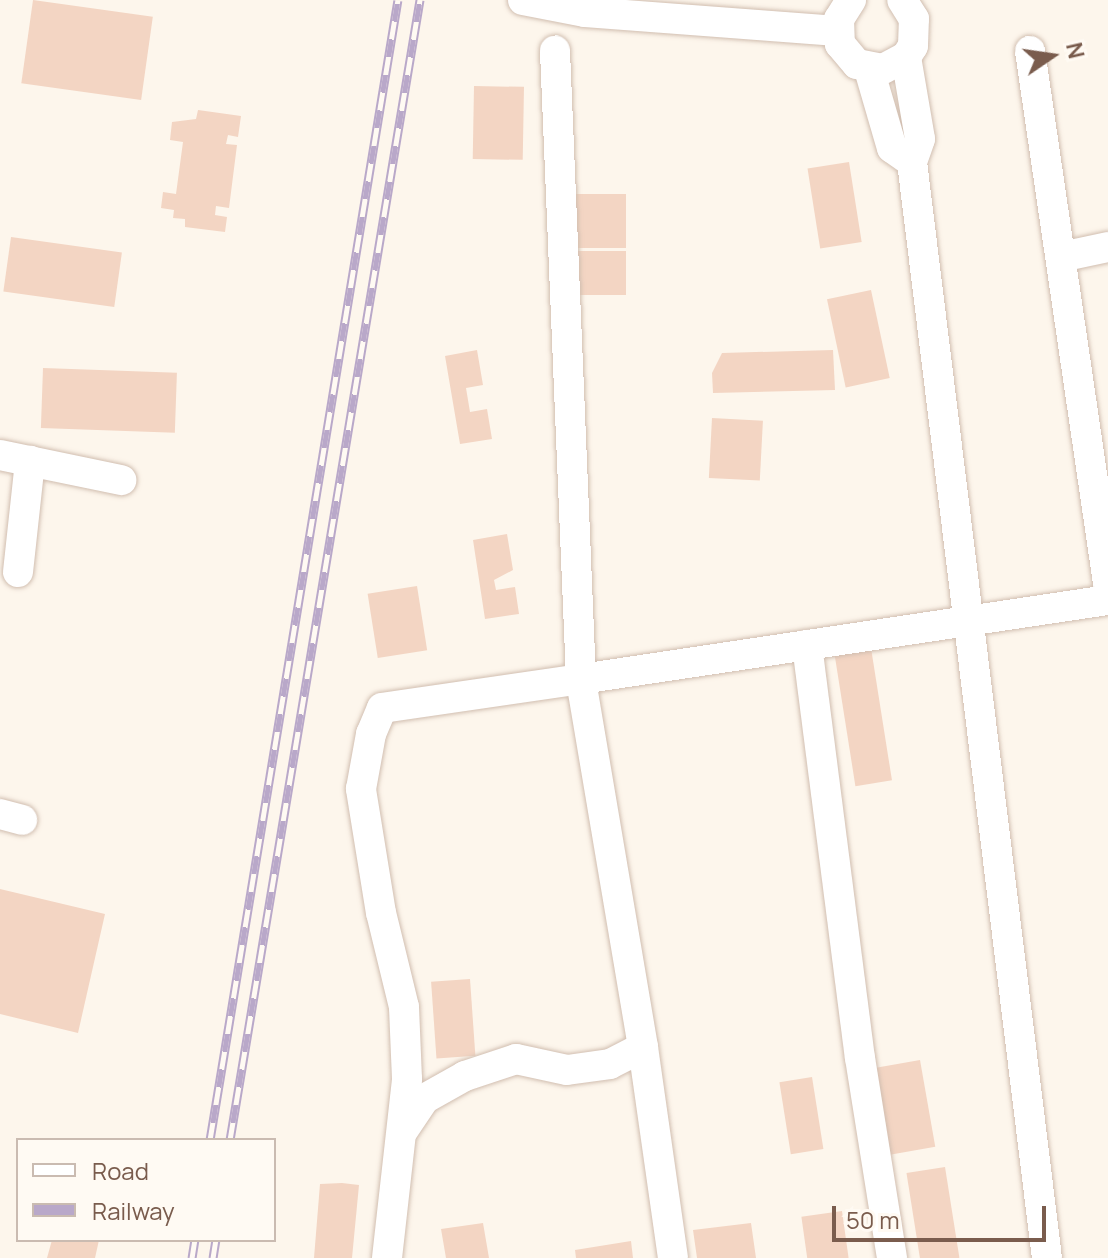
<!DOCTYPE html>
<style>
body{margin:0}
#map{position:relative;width:1108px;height:1258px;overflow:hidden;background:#fdf6ec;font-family:Manrope,sans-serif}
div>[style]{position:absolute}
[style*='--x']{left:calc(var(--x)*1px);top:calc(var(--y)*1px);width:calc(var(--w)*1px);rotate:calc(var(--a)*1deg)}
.building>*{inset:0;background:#f3d5c3;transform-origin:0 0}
.roads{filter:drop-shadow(0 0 2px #d1beb0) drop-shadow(0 0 2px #d1beb0)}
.minor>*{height:30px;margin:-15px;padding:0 15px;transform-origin:15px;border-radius:15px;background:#fff}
.rail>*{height:9px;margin-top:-4.5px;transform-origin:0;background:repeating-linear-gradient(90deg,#fffaf3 0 18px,#b9a8c9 0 36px);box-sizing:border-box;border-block:2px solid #b9a8c9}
span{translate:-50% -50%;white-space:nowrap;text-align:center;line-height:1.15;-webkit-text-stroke:6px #fffaf3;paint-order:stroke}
.legend{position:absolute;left:16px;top:1138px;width:260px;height:104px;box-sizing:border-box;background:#fffaf3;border:2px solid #cabbb1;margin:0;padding:10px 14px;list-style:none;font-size:24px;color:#7a5c4d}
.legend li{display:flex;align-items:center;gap:16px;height:40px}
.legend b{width:40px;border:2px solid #cabbb1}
.north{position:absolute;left:1012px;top:16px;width:80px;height:80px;-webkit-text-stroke:6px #fffaf3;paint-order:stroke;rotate:77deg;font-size:22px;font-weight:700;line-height:32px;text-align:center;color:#7a5c4d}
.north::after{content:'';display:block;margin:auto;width:28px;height:36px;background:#7a5c4d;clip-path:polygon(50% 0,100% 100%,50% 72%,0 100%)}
.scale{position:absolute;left:832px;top:1206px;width:214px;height:36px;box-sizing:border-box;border:4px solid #7a5c4d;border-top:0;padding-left:10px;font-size:24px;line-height:28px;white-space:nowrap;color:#7a5c4d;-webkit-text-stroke:6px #fffaf3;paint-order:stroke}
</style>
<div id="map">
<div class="building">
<i style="left:33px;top:0;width:121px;height:84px;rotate:8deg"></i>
<i style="left:474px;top:86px;width:50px;height:73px;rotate:1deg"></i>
<i style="clip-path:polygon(198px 110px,241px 116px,238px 137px,228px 135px,226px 144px,237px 145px,229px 208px,216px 206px,215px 215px,227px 217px,225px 232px,185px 227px,185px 219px,173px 218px,174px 210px,161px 208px,163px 192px,176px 194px,183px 142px,170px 140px,172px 122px,196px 119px)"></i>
<i style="left:849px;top:162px;width:81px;height:42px;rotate:81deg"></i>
<i style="left:576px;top:194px;width:50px;height:54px"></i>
<i style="left:11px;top:237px;width:112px;height:55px;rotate:8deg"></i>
<i style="left:578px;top:251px;width:48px;height:44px"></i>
<i style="left:871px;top:290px;width:90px;height:45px;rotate:78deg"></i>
<i style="clip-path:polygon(477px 350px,483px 385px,466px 388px,470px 412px,487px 409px,492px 439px,460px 444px,445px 356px)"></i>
<i style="clip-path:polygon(833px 350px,835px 390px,713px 393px,712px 373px,722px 353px)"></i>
<i style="left:43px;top:368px;width:134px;height:60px;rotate:2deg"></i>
<i style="left:712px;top:418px;width:51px;height:60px;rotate:3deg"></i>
<i style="clip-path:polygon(507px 534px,513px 570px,494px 580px,496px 590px,515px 587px,519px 614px,485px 619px,473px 540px)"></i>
<i style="left:417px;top:586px;width:65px;height:50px;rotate:81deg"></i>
<i style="left:871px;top:648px;width:134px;height:37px;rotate:81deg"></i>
<i style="clip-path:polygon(0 889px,105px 914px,78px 1033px,0 1014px)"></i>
<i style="left:470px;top:979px;width:77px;height:39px;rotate:86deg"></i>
<i style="left:920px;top:1060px;width:88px;height:46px;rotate:80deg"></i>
<i style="left:812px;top:1077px;width:73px;height:33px;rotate:81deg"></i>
<i style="left:945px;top:1167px;width:92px;height:39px;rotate:81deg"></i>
<i style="clip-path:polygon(342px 1183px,359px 1185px,352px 1258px,314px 1258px,320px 1184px)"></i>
<i style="left:842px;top:1211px;width:48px;height:41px;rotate:82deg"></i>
<i style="clip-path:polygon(483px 1223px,489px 1258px,446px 1258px,441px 1229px)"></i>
<i style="clip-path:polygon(751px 1223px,756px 1258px,697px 1258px,693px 1230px)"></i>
<i style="clip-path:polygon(52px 1240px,99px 1240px,95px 1258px,47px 1258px)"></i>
<i style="clip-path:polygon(631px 1241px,633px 1258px,576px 1258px,575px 1250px)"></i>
</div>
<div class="roads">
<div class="minor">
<i style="--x:523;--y:0;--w:63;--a:11"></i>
<i style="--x:585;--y:12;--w:253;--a:4.3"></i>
<i style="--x:851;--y:0;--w:22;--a:122"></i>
<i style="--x:839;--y:19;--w:25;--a:88"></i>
<i style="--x:840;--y:44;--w:26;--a:50"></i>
<i style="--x:857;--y:64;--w:26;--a:11"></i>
<i style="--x:883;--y:69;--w:26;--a:-28"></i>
<i style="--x:906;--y:57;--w:13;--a:-58"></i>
<i style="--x:913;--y:46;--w:27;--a:-88"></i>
<i style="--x:914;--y:19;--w:22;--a:-122"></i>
<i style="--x:1030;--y:51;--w:538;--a:81.66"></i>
<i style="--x:906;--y:57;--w:83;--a:80.3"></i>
<i style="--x:920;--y:139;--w:24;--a:109"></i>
<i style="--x:912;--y:162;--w:1104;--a:82.98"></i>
<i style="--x:869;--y:69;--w:82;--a:73.8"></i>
<i style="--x:892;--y:148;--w:24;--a:35"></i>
<i style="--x:1061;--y:257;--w:48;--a:-12"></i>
<i style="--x:0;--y:455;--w:124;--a:11.7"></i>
<i style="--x:18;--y:572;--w:112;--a:-83.8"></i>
<i style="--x:807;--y:645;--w:416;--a:82.7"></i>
<i style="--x:860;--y:1058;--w:203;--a:80.9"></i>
<i style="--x:0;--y:814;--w:23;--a:15"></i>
<i style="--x:402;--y:1132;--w:40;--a:-56"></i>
<i style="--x:424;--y:1099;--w:47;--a:-29.3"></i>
<i style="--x:465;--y:1076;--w:54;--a:-18.4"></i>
<i style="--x:516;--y:1059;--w:52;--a:12.2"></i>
<i style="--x:567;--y:1070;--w:43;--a:-7.9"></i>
<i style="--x:610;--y:1064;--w:37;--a:-27"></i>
<i style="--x:387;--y:1258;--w:180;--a:-83.6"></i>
<i style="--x:407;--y:1079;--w:72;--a:-92.4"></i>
<i style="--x:404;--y:1007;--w:97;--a:-103.7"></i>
<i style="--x:381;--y:913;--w:126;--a:-99.2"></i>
<i style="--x:361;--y:789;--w:56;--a:-79.7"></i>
<i style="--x:371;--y:734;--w:28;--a:-67"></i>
<i style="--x:382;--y:708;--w:201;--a:-8.3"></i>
<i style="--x:581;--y:679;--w:629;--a:-92.37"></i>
<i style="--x:673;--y:1258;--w:213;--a:-98.1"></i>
<i style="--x:643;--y:1047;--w:373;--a:-99.6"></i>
<i style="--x:581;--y:679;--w:533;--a:-8.53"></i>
</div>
</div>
<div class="rail">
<i style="--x:210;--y:1140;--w:1155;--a:-80.64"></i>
<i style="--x:230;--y:1140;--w:1156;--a:-80.54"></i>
<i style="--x:192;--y:1258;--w:18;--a:-81"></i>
<i style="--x:213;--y:1258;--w:18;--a:-81"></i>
</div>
<ul class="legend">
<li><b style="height:10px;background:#fff"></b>Road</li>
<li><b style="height:10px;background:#b9a8c9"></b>Railway</li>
</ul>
<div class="north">N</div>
<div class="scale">50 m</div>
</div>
